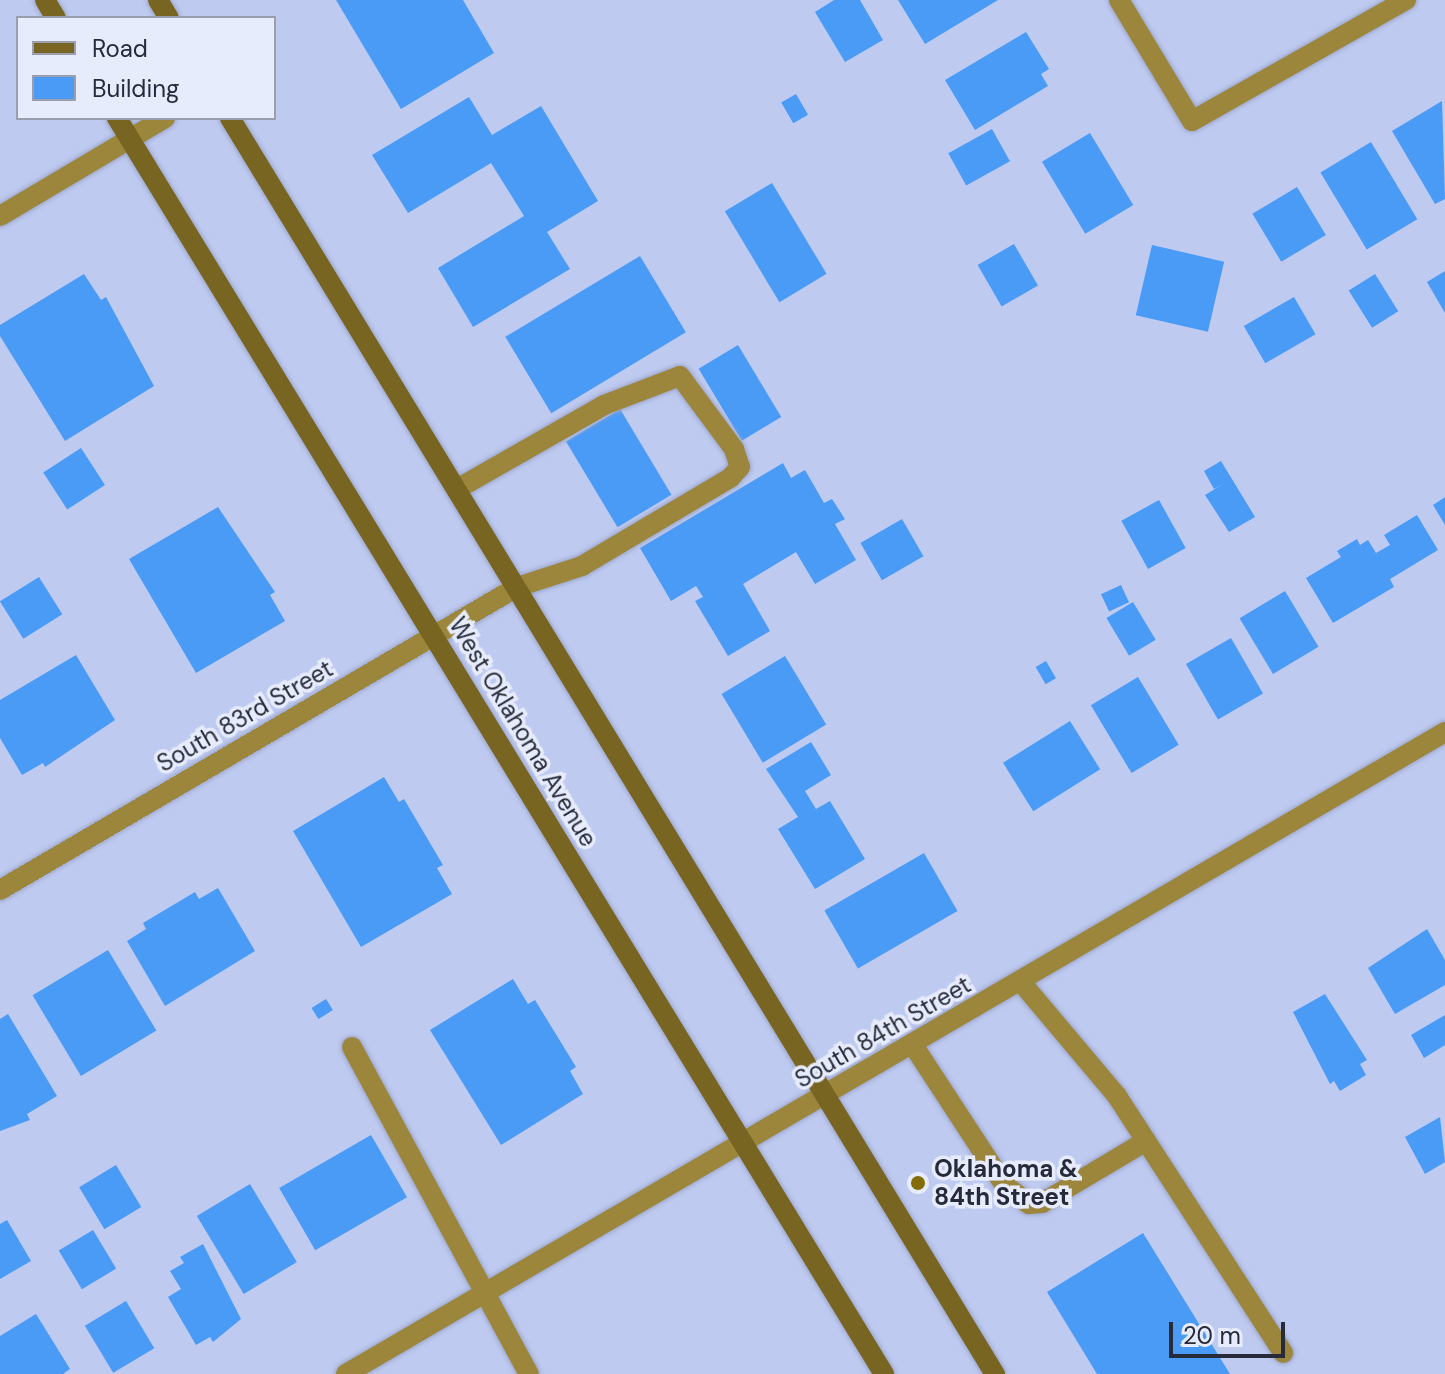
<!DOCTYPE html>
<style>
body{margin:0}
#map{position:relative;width:1445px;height:1374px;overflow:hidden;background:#bfcaf1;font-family:"DM Sans",sans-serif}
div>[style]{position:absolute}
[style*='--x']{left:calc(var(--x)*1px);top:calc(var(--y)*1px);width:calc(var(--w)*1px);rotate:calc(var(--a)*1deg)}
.building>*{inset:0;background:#499bf6;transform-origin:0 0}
.roads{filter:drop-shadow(0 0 2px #9da7c9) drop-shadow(0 0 2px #9da7c9)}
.service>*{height:20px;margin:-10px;padding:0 10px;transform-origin:10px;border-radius:10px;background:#9b863b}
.minor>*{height:20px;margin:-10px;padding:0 10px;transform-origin:10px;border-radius:10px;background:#9b863b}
.tertiary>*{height:20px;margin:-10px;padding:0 10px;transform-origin:10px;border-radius:10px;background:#9b863b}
.secondary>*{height:20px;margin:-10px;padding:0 10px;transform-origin:10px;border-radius:10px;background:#786521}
.dots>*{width:22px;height:22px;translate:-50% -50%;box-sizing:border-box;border:4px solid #e7ecfc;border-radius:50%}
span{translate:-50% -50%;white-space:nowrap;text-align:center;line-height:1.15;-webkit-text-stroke:7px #e7ecfc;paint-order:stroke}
.street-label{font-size:24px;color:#262a39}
.poi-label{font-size:24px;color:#262a39;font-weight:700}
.left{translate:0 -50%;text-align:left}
.legend{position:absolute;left:16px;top:16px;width:260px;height:104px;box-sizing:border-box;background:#e7ecfc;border:2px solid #9a9eae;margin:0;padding:10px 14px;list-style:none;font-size:24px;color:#262a39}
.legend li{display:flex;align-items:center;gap:16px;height:40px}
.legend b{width:40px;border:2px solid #9a9eae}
.scale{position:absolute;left:1169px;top:1322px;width:116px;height:36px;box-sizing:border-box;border:4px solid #262a39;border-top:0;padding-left:10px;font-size:24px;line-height:28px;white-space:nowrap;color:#262a39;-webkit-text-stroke:6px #e7ecfc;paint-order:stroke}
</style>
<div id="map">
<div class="building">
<i style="clip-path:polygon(336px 0,463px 0,494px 53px,401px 109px)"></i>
<i style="clip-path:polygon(834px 0,860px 0,883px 40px,845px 62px,815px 12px)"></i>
<i style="clip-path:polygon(898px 0,998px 0,925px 44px)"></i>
<i style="clip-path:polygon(1026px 32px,1049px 69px,1041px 74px,1048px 86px,975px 130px,945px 80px)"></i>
<i style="left:796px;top:94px;width:24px;height:17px;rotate:60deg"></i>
<i style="clip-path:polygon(469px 97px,492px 135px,541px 106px,598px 201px,547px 232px,570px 269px,473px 327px,438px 268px,524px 216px,491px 163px,408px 213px,372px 155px)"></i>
<i style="clip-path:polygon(1442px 101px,1445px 199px,1435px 204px,1392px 131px)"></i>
<i style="left:992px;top:129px;width:37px;height:50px;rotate:61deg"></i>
<i style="left:1090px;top:133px;width:84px;height:56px;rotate:59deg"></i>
<i style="left:1371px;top:142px;width:90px;height:59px;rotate:59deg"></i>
<i style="left:772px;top:183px;width:106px;height:55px;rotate:59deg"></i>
<i style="left:1297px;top:187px;width:56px;height:52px;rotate:59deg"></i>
<i style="left:1014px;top:244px;width:48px;height:42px;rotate:60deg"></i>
<i style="left:1152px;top:245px;width:74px;height:72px;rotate:13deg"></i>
<i style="left:640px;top:256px;width:89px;height:157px;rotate:59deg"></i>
<i style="clip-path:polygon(1445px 271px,1445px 313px,1427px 282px)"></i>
<i style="clip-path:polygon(84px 274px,101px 300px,106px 297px,154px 386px,65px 441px,0 336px,0 325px)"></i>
<i style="left:1375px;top:274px;width:44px;height:31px;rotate:58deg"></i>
<i style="left:1294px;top:297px;width:43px;height:58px;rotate:60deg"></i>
<i style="left:738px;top:345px;width:84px;height:46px;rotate:59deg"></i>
<i style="left:620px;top:409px;width:100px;height:63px;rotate:59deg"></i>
<i style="left:81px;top:448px;width:44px;height:45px;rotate:57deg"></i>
<i style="clip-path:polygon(1221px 461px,1255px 517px,1229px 532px,1205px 495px,1223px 484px,1214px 489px,1204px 471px)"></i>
<i style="clip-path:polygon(783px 463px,791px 478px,805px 470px,824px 503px,832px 499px,845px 519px,835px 524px,856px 560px,815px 584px,796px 552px,743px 584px,770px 631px,728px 656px,695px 601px,703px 597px,696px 586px,671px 601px,640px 548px)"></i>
<i style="clip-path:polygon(1445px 497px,1445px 525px,1433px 505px)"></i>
<i style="left:1159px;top:500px;width:55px;height:43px;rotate:61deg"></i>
<i style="clip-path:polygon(218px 507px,275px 592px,270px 595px,285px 621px,196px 673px,129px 559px)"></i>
<i style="clip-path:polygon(1417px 515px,1438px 550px,1390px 579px,1394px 587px,1333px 623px,1306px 578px,1341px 557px,1337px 551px,1357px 539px,1360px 545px,1368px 540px,1376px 553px,1390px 545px,1384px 535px)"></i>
<i style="left:902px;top:519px;width:43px;height:48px;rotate:60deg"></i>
<i style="left:39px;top:577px;width:44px;height:46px;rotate:58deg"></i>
<i style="left:1121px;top:585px;width:19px;height:22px;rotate:65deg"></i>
<i style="left:1285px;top:591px;width:65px;height:53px;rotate:59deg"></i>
<i style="left:1133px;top:602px;width:44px;height:31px;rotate:59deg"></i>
<i style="left:1231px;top:638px;width:64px;height:52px;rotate:60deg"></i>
<i style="clip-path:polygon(76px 655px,115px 720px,45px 767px,43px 763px,22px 775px,0 738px,0 700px)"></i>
<i style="left:785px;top:656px;width:80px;height:74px;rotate:59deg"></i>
<i style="left:1046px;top:661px;width:20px;height:12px;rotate:60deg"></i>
<i style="left:1138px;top:677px;width:79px;height:55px;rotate:59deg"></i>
<i style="left:1070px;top:721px;width:57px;height:79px;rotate:58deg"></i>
<i style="clip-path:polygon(811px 742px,831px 775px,805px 791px,816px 809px,830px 801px,865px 859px,815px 889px,778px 829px,798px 817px,766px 769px)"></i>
<i style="clip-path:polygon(384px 777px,399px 802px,404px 799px,443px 865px,437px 868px,452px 894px,361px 947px,293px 831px)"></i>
<i style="left:924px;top:853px;width:67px;height:115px;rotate:60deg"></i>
<i style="clip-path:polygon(218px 888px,255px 951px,165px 1006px,127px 941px,146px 929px,143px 923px,195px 892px,199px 899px)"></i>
<i style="clip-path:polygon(1427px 929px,1445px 960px,1445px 985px,1395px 1014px,1368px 968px)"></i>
<i style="left:108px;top:950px;width:94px;height:88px;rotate:59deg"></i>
<i style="clip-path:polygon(513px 979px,528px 1004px,535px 1000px,576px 1067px,570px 1071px,583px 1094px,501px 1145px,430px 1030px)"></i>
<i style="clip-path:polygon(1325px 994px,1367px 1060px,1360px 1064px,1366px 1075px,1340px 1091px,1334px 1081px,1330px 1084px,1293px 1012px)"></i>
<i style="left:326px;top:999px;width:13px;height:17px;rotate:58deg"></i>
<i style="clip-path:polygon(8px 1014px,57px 1096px,27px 1114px,30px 1120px,0 1131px,0 1019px)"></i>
<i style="clip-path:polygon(1445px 1015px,1445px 1045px,1424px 1058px,1411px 1035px)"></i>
<i style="clip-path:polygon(1440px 1117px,1445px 1162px,1425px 1174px,1405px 1137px)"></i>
<i style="left:371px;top:1135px;width:72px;height:106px;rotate:60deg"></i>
<i style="left:116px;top:1165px;width:49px;height:43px;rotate:59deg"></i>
<i style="left:250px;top:1184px;width:91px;height:62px;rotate:59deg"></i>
<i style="clip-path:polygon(7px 1220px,31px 1261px,0 1279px,0 1224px)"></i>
<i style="left:93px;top:1230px;width:45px;height:40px;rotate:59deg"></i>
<i style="clip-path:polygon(1143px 1233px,1230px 1374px,1097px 1374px,1047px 1292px)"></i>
<i style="clip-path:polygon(203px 1244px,241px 1319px,213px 1342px,210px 1337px,196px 1345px,168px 1297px,181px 1289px,170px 1271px,184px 1263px,180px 1257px)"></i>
<i style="left:126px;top:1301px;width:55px;height:48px;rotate:59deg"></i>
<i style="clip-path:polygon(36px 1314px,70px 1369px,63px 1374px,0 1374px,0 1336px)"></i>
</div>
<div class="roads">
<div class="service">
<i style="--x:457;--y:489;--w:169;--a:-29.7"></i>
<i style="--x:604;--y:405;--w:81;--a:-20.9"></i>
<i style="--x:680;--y:376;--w:91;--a:53.5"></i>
<i style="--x:734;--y:449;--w:19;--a:72"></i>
<i style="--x:740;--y:467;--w:15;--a:132"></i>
<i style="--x:730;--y:478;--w:172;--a:149.3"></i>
<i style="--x:582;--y:566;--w:68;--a:162.1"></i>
<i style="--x:1021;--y:982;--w:149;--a:49.9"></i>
<i style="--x:1117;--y:1096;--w:306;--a:57.1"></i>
<i style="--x:913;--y:1045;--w:166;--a:56.8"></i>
<i style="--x:1004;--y:1184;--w:32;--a:39"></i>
<i style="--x:1029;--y:1204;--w:13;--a:-4"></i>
<i style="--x:1042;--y:1203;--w:121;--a:-30.8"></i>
<i style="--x:352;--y:1047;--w:372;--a:61.6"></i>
</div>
<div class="minor">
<i style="--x:1119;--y:0;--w:141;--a:58.9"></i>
<i style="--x:1192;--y:121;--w:246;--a:-29.5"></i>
<i style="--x:0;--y:216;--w:192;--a:-30.7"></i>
<i style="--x:0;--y:890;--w:599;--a:-30.37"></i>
</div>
<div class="tertiary">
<i style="--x:346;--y:1374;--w:1273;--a:-30.29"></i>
</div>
<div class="secondary">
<i style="--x:45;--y:0;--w:21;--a:59"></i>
<i style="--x:158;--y:0;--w:21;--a:59"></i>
<i style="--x:117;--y:118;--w:1472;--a:58.59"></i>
<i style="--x:230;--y:118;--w:1471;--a:58.66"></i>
</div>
</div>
<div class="dots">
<i style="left:918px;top:1183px;background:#846d09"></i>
</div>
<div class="street-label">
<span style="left:245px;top:716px;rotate:-30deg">South 83rd Street</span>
<span style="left:523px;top:732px;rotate:59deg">West Oklahoma Avenue</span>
<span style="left:883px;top:1032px;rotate:-30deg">South 84th Street</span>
</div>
<div class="poi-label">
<span class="left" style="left:934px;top:1183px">Oklahoma &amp;<br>84th Street</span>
</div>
<ul class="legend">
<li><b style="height:10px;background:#786521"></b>Road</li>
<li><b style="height:22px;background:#499bf6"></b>Building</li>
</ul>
<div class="scale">20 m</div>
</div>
